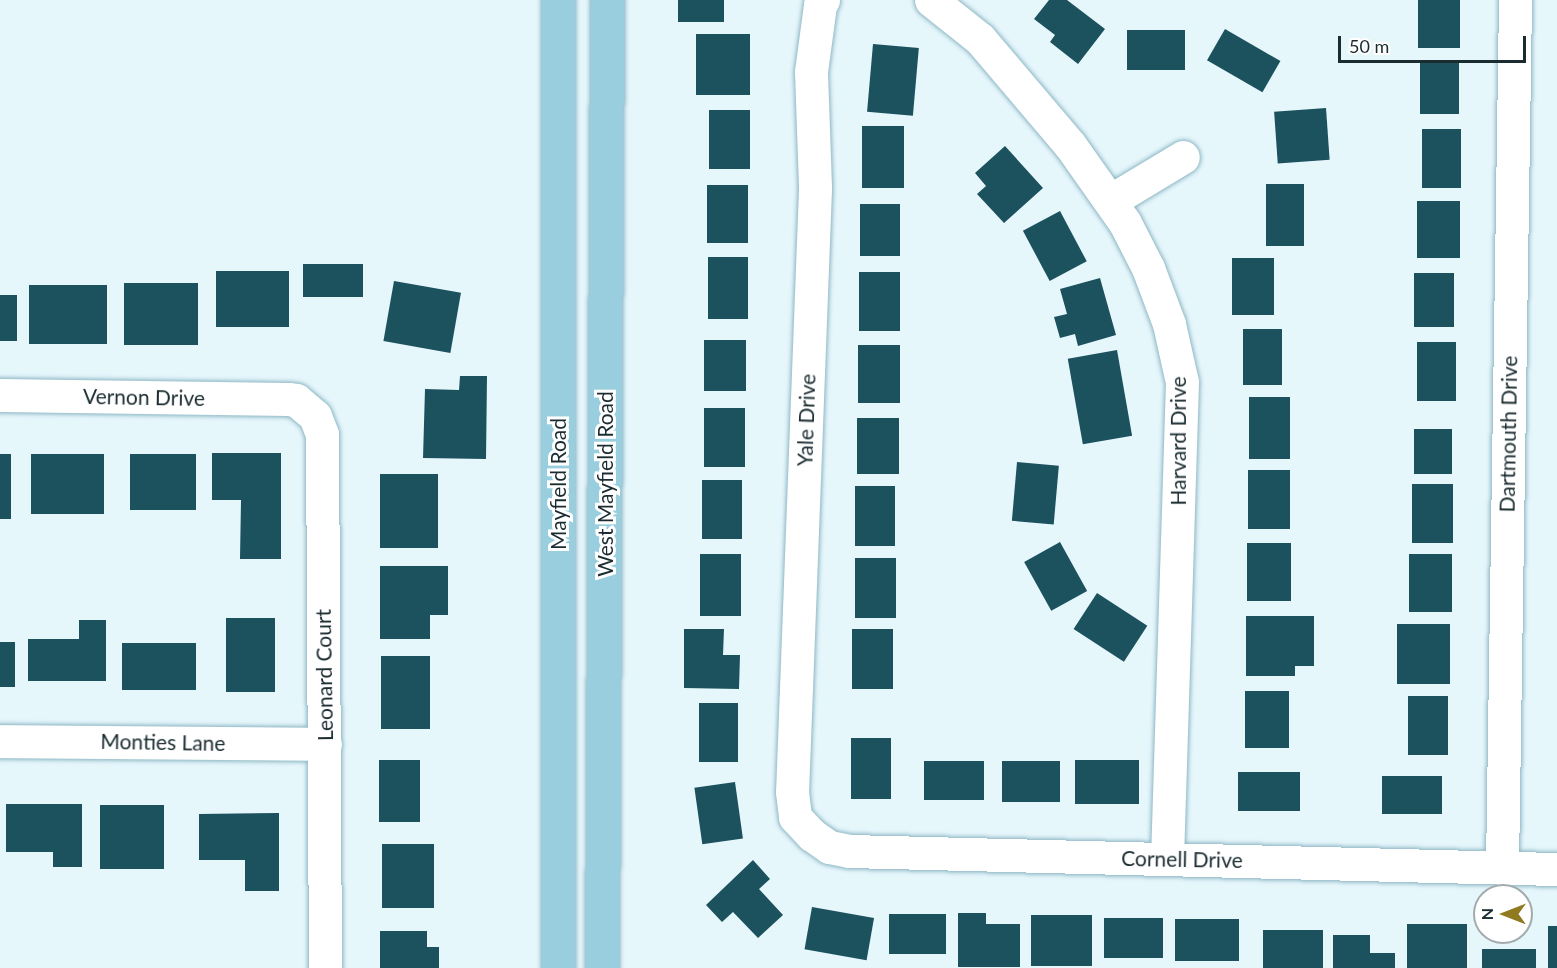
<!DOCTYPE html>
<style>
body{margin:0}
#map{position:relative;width:1557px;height:968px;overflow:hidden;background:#e6f7fc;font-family:Lato,sans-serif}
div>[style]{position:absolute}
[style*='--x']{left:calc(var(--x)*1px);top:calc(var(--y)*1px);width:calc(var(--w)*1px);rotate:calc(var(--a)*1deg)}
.building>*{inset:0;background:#1c515e;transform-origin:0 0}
.roads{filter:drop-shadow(0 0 2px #8eb7c4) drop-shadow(0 0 2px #8eb7c4)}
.minor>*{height:33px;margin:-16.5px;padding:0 16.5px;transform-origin:16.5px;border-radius:16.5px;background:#fff}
.major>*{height:33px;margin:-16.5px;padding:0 16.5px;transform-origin:16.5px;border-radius:16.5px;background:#98cedd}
span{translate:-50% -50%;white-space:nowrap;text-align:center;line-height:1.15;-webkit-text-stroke:6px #fff;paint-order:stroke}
.street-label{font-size:21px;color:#1b2c31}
.north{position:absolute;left:1473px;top:884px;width:60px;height:60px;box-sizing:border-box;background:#fff;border:2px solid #a4abad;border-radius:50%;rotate:270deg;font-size:16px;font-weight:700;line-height:24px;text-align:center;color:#1b2c31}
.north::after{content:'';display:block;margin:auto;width:21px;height:27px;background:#907a20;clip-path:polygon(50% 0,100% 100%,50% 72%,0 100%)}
.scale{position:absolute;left:1338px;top:36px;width:188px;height:27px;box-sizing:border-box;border:3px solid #1b2c31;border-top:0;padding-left:8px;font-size:18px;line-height:21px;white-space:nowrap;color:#1b2c31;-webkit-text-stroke:4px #fff;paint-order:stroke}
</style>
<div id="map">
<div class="building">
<i style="left:678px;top:0;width:46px;height:22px"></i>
<i style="clip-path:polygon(1049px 0,1067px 0,1105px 29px,1078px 64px,1050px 42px,1055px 35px,1034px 19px)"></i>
<i style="left:1418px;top:0;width:42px;height:48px"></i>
<i style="left:1225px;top:29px;width:64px;height:36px;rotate:30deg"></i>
<i style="left:1127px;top:30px;width:58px;height:40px"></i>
<i style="left:696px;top:34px;width:54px;height:61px"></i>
<i style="left:873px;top:44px;width:46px;height:68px;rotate:5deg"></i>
<i style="left:1420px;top:60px;width:39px;height:54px"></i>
<i style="left:1326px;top:108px;width:52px;height:52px;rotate:86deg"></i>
<i style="left:709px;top:110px;width:41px;height:59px"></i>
<i style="left:862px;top:126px;width:42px;height:62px"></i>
<i style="left:1422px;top:129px;width:39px;height:59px"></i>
<i style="clip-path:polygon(1005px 146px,1043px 188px,1004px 223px,977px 194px,986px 186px,975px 173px)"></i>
<i style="left:1266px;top:184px;width:38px;height:62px"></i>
<i style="left:707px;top:185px;width:41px;height:58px"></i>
<i style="left:1417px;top:201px;width:43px;height:57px"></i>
<i style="left:860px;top:204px;width:40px;height:52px"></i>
<i style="left:1060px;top:211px;width:57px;height:42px;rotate:62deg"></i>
<i style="left:708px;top:257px;width:40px;height:62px"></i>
<i style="left:1232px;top:258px;width:42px;height:57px"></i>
<i style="left:303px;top:264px;width:60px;height:33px"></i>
<i style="left:216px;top:271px;width:73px;height:56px"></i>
<i style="left:859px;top:272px;width:41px;height:59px"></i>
<i style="left:1414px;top:273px;width:40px;height:54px"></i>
<i style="clip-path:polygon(1100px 278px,1116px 335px,1078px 346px,1075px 334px,1060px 338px,1054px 317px,1067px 314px,1060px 289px)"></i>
<i style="left:394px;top:281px;width:68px;height:61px;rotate:10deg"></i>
<i style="left:124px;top:283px;width:74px;height:62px"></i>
<i style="left:29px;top:285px;width:78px;height:59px"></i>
<i style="left:0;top:295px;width:17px;height:46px"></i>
<i style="left:1243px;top:329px;width:39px;height:56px"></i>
<i style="left:704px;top:340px;width:42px;height:51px"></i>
<i style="left:1417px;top:342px;width:39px;height:59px"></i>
<i style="left:858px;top:345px;width:42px;height:58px"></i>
<i style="left:1117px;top:350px;width:87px;height:50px;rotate:80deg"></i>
<i style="clip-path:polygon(460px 376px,487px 376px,486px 459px,423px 458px,425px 389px,459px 390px)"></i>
<i style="left:1249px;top:397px;width:41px;height:62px"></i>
<i style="left:704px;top:408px;width:41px;height:59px"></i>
<i style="left:857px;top:418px;width:42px;height:56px"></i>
<i style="left:1414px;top:429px;width:38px;height:45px"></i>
<i style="clip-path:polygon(212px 453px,281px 453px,281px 559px,240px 559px,241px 500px,212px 500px)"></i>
<i style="left:0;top:454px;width:11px;height:65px"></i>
<i style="left:31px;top:454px;width:73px;height:60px"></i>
<i style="left:130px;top:454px;width:66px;height:56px"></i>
<i style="left:1017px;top:462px;width:42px;height:59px;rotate:5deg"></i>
<i style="left:1248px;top:470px;width:42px;height:59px"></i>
<i style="left:380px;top:474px;width:58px;height:74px"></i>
<i style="left:702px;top:480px;width:40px;height:59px"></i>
<i style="left:1412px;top:484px;width:41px;height:59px"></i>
<i style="left:855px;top:486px;width:40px;height:60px"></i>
<i style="left:1060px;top:542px;width:56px;height:41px;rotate:61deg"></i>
<i style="left:1247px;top:543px;width:44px;height:58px"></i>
<i style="left:700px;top:554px;width:41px;height:62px"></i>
<i style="left:1409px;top:554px;width:43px;height:58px"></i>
<i style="left:855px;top:558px;width:41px;height:60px"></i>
<i style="clip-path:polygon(380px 566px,448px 566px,448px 615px,430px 615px,430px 639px,380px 639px)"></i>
<i style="left:1097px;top:593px;width:60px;height:43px;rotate:33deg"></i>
<i style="clip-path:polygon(1246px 616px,1314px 616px,1314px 666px,1295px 666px,1295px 676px,1246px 676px)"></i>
<i style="left:226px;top:618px;width:49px;height:74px"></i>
<i style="clip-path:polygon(79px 620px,106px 620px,106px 681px,28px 681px,28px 639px,79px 639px)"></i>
<i style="left:1397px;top:624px;width:53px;height:60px"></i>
<i style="clip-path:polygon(684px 629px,724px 629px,723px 655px,740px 655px,739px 689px,684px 688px)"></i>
<i style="left:852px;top:629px;width:41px;height:60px"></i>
<i style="left:0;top:642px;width:15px;height:45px"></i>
<i style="left:122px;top:643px;width:74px;height:47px"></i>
<i style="left:381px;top:656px;width:49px;height:73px"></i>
<i style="left:1245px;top:691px;width:44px;height:57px"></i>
<i style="left:1408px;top:696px;width:40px;height:59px"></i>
<i style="left:699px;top:703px;width:39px;height:59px"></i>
<i style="left:851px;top:738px;width:40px;height:61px"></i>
<i style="left:379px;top:760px;width:41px;height:62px"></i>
<i style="left:1075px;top:760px;width:64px;height:44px"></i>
<i style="left:924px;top:761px;width:60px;height:39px"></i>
<i style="left:1002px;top:761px;width:58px;height:41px"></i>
<i style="left:1238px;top:772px;width:62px;height:39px"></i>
<i style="left:1382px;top:776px;width:60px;height:38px"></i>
<i style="left:735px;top:782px;width:57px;height:41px;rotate:82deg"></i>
<i style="clip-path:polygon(6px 804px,82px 804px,82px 867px,53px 867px,53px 852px,6px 852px)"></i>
<i style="left:100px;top:805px;width:64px;height:64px"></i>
<i style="clip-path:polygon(279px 813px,279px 891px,245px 891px,245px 860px,199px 860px,199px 814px)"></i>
<i style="left:382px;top:844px;width:52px;height:64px"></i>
<i style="clip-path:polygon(753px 860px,770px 879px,759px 889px,783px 915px,758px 938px,733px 912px,722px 922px,706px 905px)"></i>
<i style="left:812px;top:907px;width:63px;height:43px;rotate:10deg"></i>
<i style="clip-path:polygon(958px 913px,986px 913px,986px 924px,1020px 924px,1020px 967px,958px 967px)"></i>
<i style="left:889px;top:914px;width:57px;height:40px"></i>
<i style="left:1031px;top:915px;width:61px;height:51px"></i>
<i style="left:1104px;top:918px;width:59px;height:40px"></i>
<i style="left:1175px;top:919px;width:64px;height:42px"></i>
<i style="left:1407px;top:924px;width:60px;height:44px"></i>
<i style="left:1548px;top:926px;width:9px;height:42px"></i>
<i style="left:1263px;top:930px;width:60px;height:38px"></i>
<i style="clip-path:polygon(380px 931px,427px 931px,427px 947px,439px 947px,439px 968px,380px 968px)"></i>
<i style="clip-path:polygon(1333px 935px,1370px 935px,1370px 953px,1395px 953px,1395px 968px,1333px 968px)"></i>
<i style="left:1482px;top:949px;width:54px;height:19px"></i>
</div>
<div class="roads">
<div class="minor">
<i style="--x:823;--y:0;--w:6;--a:121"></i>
<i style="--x:820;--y:5;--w:68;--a:97.7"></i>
<i style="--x:811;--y:72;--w:117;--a:88"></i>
<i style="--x:815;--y:189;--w:603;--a:92.18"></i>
<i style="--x:792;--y:792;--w:25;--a:83"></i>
<i style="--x:795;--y:817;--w:25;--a:47"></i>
<i style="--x:812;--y:835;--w:21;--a:35"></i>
<i style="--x:829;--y:847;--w:20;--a:11"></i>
<i style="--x:849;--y:851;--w:708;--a:1.46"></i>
<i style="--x:931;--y:0;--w:63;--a:38.5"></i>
<i style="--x:980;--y:39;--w:139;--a:49.7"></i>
<i style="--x:1070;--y:145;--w:95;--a:54.8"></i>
<i style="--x:1125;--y:223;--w:51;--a:62.9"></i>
<i style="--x:1148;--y:268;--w:60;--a:69.4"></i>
<i style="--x:1169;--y:324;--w:59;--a:77.4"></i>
<i style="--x:1182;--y:382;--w:477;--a:91.8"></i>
<i style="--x:1110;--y:201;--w:85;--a:-31.1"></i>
<i style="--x:0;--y:395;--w:288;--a:0.8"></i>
<i style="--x:288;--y:399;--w:8;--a:7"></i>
<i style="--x:296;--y:400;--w:25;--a:40"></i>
<i style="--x:315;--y:416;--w:19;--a:69"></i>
<i style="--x:322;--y:434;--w:534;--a:89.68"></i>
<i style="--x:0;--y:741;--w:325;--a:0.5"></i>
<i style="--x:1502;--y:867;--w:867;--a:-89.14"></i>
</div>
<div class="major">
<i style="--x:558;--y:968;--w:968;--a:-90"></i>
<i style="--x:602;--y:968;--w:968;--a:-89.7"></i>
</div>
</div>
<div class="street-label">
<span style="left:144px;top:397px;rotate:1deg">Vernon Drive</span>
<span style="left:806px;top:420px;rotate:-88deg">Yale Drive</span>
<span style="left:1508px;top:434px;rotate:-89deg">Dartmouth Drive</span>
<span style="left:1178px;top:441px;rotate:-90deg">Harvard Drive</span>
<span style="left:558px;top:484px;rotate:-90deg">Mayfield Road</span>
<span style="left:605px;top:484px;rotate:-90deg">West Mayfield Road</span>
<span style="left:324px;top:675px;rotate:-91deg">Leonard Court</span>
<span style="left:163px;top:742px;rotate:1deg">Monties Lane</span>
<span style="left:1182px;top:859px;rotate:1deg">Cornell Drive</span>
</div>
<div class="north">N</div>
<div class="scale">50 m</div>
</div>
